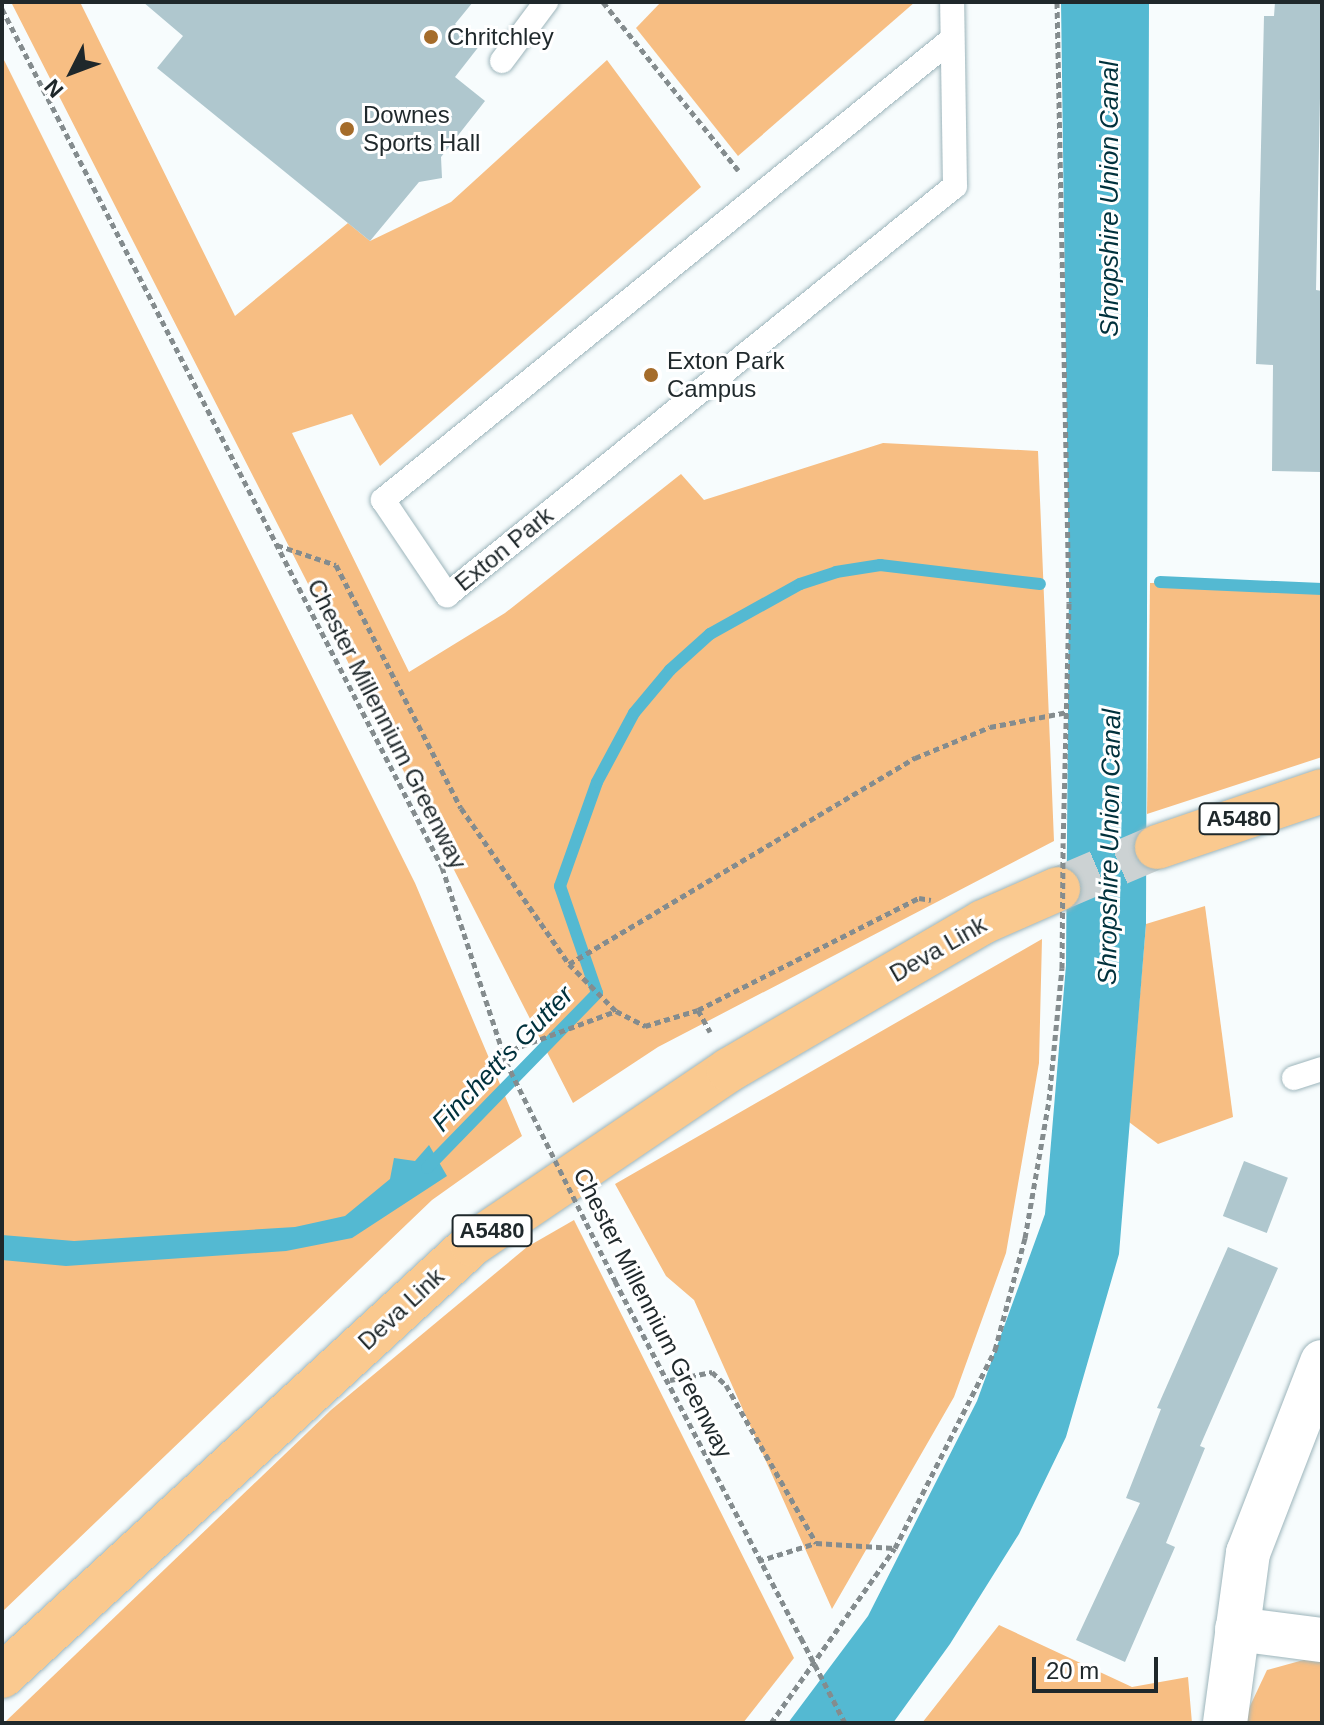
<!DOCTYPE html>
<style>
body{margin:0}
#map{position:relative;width:1324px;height:1725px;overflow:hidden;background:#f7fcfd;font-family:Arial,sans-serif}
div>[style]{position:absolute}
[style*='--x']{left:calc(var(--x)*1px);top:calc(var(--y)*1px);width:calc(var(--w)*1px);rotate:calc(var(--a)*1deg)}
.green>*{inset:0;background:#f7be83}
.water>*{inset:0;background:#54b9d2}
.stream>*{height:12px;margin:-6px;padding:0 6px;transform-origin:6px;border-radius:6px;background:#54b9d2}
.building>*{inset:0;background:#afc7ce;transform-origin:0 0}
.primary-tunnel>*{height:44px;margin-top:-22px;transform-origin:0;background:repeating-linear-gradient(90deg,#ccd2d3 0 44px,transparent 0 66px)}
.path>*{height:5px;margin-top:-2.5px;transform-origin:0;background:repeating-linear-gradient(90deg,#848c8e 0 6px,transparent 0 10px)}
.roads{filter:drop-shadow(0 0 2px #9db5bb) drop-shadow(0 0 2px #9db5bb)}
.lane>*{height:24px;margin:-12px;padding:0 12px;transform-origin:12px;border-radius:12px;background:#fff}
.street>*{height:44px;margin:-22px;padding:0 22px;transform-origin:22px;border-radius:22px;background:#fff}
.primary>*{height:44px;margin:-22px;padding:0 22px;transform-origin:22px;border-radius:22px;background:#fac98f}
.path-bridge>*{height:5px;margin-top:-2.5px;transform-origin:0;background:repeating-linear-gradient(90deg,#848c8e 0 6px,transparent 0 10px)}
.dots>*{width:22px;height:22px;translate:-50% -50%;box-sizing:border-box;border:4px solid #fff;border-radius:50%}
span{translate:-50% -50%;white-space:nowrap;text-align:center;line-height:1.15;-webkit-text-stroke:6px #fff;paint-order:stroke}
.shield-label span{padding:2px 6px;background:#fff;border:2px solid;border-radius:6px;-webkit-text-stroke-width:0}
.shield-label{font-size:22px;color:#1f282b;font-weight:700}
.poi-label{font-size:24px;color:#1f282b}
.left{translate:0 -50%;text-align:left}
.street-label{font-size:24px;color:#1f282b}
.water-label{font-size:26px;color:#00313c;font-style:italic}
.frame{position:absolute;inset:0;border:4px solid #1f282b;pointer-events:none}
.north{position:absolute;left:32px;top:32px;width:80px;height:80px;-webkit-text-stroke:6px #fff;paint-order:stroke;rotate:228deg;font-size:22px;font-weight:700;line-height:32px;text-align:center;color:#1f282b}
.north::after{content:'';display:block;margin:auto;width:28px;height:36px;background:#1f282b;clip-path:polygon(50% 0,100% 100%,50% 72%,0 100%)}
.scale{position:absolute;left:1032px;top:1657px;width:126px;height:36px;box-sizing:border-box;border:4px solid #1f282b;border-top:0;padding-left:10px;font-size:24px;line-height:28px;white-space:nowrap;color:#1f282b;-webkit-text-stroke:6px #fff;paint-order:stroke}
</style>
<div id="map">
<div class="green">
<i style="clip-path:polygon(11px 2px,80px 2px,235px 316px,348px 223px,370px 241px,451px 202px,607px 60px,701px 187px,380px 466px,352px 414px,292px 433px,409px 672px,505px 613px,681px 474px,704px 500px,883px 443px,1038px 451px,1054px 841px,658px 1047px,573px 1103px)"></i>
<i style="clip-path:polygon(661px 2px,915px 2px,738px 156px,636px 28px)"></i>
<i style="clip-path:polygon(2px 56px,415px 883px,522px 1136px,432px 1200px,2px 1612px)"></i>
<i style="clip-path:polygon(1233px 582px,1322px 589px,1322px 757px,1147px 814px,1150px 583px)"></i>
<i style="clip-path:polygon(1205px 906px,1233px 1117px,1158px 1144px,1129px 1122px,1146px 924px)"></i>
<i style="clip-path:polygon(1042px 939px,1039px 1063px,1006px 1253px,954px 1397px,832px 1609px,694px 1300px,666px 1276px,615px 1184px)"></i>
<i style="clip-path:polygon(574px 1220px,794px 1658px,743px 1723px,4px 1723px,331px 1410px,527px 1247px)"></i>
<i style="clip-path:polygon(999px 1625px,1132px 1687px,1188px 1677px,1192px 1723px,922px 1723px)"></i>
<i style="clip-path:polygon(1307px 1659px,1322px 1661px,1322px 1723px,1242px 1723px,1267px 1670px)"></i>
</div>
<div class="water">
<i style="clip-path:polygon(1061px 2px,1149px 2px,1146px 924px,1119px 1254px,1066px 1437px,1019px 1534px,950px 1644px,893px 1723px,788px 1723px,868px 1616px,977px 1401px,1045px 1214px,1066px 965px,1069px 583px)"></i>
<i style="clip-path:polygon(429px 1145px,447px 1176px,352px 1238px,286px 1251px,66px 1266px,2px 1260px,2px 1235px,74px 1241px,295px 1227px,345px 1216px,390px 1179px,394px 1158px,415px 1161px)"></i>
</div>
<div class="stream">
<i style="--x:1160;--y:582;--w:162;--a:2.5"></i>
<i style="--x:427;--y:1168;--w:244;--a:-45.8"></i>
<i style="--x:597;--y:993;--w:113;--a:-109.1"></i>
<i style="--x:560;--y:886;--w:110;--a:-70.4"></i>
<i style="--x:597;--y:782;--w:78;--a:-61.8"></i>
<i style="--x:634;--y:713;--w:56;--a:-50.1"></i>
<i style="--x:670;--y:670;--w:54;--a:-42"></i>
<i style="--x:710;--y:634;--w:103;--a:-29.1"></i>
<i style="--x:800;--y:584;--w:38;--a:-18"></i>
<i style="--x:836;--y:572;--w:45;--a:-9"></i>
<i style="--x:880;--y:565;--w:161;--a:6.8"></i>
</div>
<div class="building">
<i style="clip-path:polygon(143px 2px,473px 2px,455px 24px,480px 45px,455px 77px,485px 101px,441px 157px,442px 178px,419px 182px,370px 241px,157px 68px,183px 36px)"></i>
<i style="clip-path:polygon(1275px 2px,1322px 2px,1316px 290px,1322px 291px,1321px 472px,1272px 471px,1273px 365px,1256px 364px,1264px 16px,1274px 16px)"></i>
<i style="left:1244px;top:1161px;width:47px;height:59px;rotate:21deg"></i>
<i style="clip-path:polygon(1228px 1247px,1278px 1268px,1200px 1446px,1205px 1448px,1166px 1543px,1175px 1547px,1125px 1662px,1076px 1640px,1140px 1503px,1126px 1498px,1161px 1409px,1157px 1408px)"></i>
</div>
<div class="primary-tunnel">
<i style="--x:1058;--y:889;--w:108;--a:-23"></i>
</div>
<div class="path">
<i style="--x:603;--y:2;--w:216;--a:51.2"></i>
<i style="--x:1057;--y:2;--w:601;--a:88.86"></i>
<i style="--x:1069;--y:603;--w:240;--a:91.4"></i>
<i style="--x:2;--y:9;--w:964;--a:62.85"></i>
<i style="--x:442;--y:867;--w:205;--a:71.8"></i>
<i style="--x:277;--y:545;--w:62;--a:18.7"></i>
<i style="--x:336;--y:565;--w:273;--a:62.8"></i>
<i style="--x:461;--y:808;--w:190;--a:55.3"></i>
<i style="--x:569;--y:964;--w:403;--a:-30.8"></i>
<i style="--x:915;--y:758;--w:81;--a:-22.5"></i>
<i style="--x:990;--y:727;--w:79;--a:-10.9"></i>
<i style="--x:569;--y:964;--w:66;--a:45"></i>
<i style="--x:616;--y:1011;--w:33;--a:27"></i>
<i style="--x:645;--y:1026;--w:55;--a:-16.8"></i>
<i style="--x:698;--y:1010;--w:248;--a:-26.9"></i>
<i style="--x:919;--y:898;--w:12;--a:9"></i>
<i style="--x:698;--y:1010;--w:25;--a:61"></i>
<i style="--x:503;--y:1053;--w:121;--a:-20.4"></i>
<i style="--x:615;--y:1281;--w:403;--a:62.5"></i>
<i style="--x:670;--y:1380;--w:43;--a:-10.8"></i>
<i style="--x:712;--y:1372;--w:19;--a:43"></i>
<i style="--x:726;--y:1385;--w:182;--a:60.3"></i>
<i style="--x:758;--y:1561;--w:61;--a:-17.2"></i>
<i style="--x:816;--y:1543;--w:78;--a:3.7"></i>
<i style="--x:771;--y:1723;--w:214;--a:-54.7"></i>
<i style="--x:895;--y:1548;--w:222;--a:-63.2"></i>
<i style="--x:995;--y:1350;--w:116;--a:-75"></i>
<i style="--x:1025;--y:1238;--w:140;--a:-80.1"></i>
<i style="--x:1049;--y:1100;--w:133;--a:-84.4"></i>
</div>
<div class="roads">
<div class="lane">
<i style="--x:951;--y:40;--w:731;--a:141"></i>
<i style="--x:383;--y:500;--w:115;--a:56"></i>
<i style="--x:447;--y:595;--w:652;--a:-38.84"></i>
<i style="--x:955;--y:186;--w:184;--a:-90.9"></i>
<i style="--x:502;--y:61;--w:74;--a:-53.3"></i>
<i style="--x:1294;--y:1078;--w:29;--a:-18"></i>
</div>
<div class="street">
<i style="--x:1237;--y:1629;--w:86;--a:7.4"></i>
<i style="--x:1225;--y:1723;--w:172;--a:-82.3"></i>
<i style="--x:1248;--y:1553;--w:205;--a:-68.8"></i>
</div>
<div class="primary">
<i style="--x:1157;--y:847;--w:174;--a:-18.7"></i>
<i style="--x:2;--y:1676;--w:638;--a:-42.59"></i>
<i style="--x:472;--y:1244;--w:310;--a:-34.1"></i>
<i style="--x:729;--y:1070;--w:294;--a:-30.2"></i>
<i style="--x:983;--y:922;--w:82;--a:-23.7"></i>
</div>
</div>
<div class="path-bridge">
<i style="--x:1062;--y:968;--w:125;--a:-89.5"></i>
<i style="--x:506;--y:1062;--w:245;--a:63.5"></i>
<i style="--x:801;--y:1638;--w:96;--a:62.6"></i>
</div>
<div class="dots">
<i style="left:431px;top:37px;background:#a56c2a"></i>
<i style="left:347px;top:129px;background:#a56c2a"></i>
<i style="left:651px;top:375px;background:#a56c2a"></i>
</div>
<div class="shield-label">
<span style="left:1239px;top:819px">A5480</span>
<span style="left:492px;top:1231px">A5480</span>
</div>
<div class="poi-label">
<span class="left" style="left:447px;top:37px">Chritchley</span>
<span class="left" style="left:363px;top:129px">Downes<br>Sports Hall</span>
<span class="left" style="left:667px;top:375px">Exton Park<br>Campus</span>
</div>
<div class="street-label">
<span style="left:504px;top:549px;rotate:-39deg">Exton Park</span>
<span style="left:387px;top:724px;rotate:63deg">Chester Millennium Greenway</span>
<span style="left:938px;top:949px;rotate:-30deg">Deva Link</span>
<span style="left:401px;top:1309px;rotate:-43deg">Deva Link</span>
<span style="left:653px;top:1313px;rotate:63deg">Chester Millennium Greenway</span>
</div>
<div class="water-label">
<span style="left:1110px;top:199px;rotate:-90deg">Shropshire Union Canal</span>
<span style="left:1110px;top:847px;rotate:-89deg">Shropshire Union Canal</span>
<span style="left:503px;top:1059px;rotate:-46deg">Finchett's Gutter</span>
</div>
<div class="frame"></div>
<div class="north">N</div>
<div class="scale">20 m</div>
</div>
